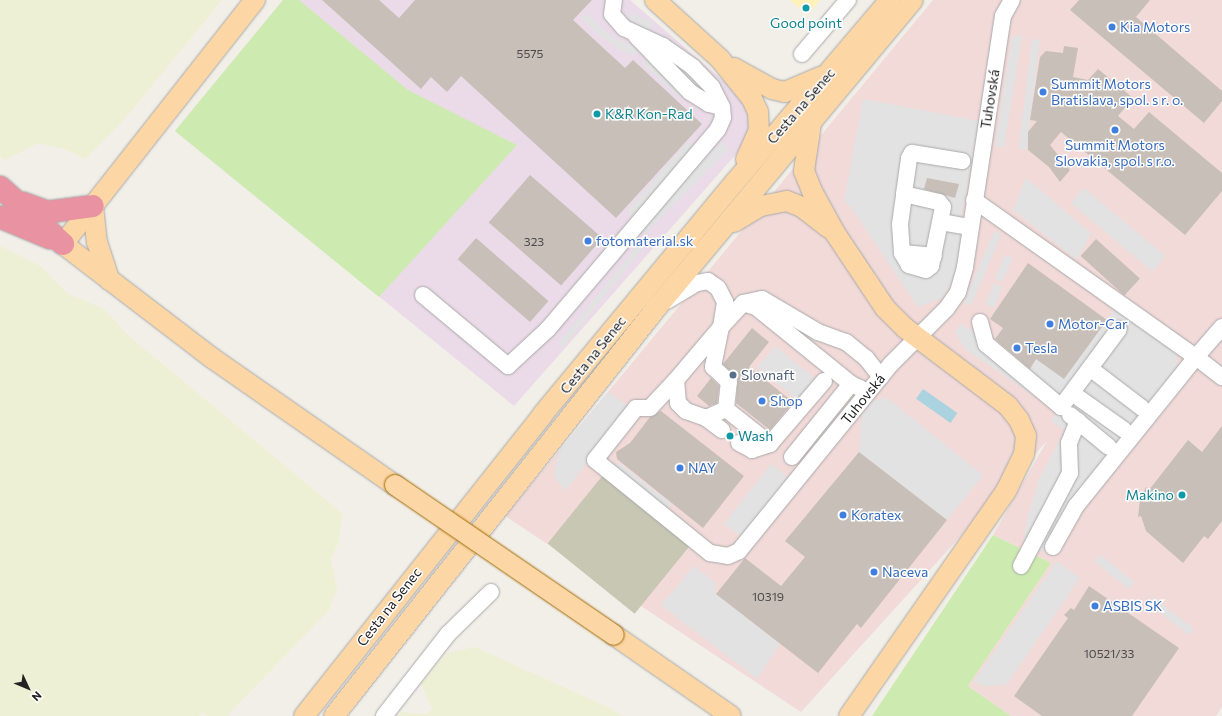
<!DOCTYPE html>
<meta charset="utf-8">
<style>
body{margin:0}
#map{position:relative;width:1222px;height:716px;overflow:hidden;background:#f2efe9;font-family:Commissioner,sans-serif}
div>[style]{position:absolute}
[style*='--x']{left:calc(var(--x)*1px);top:calc(var(--y)*1px);width:calc(var(--w)*1px);rotate:calc(var(--a)*1deg)}
.commercial>*{inset:0;background:#f2dad9}
.industrial>*{inset:0;background:#ebdbe8}
.construction>*{inset:0;background:#c7c7b4;transform-origin:0 0}
.farmland>*{inset:0;background:#eef0d5}
.grass>*{inset:0;background:#cdebb0}
.sand>*{inset:0;background:#fff1ba}
.parking>*{inset:0;background:#e2e2e2;transform-origin:0 0}
.water>*{inset:0;background:#aad3df;transform-origin:0 0}
.building>*{inset:0;background:#c7bfb8;transform-origin:0 0}
.roads{filter:drop-shadow(0 0 1px #a9a9a9) drop-shadow(0 0 1px #a9a9a9)}
.minor>*{height:16px;margin:-8px;padding:0 8px;transform-origin:8px;border-radius:8px;background:#fff}
.major>*{height:20px;margin:-10px;padding:0 10px;transform-origin:10px;border-radius:10px;background:#fcd6a4}
.highway>*{height:22px;margin:-11px;padding:0 11px;transform-origin:11px;border-radius:11px;background:#e892a2}
.bridges{filter:drop-shadow(0 0 1px #a06b00) drop-shadow(0 0 1px #a06b00)}
.major-bridge>*{height:20px;margin:-10px;padding:0 10px;transform-origin:10px;border-radius:10px;background:#fcd6a4}
.dots>*{width:11px;height:11px;translate:-50% -50%;box-sizing:border-box;border:2px solid #fff;border-radius:50%}
span{translate:-50% -50%;white-space:nowrap;text-align:center;line-height:1.15;-webkit-text-stroke:3px #fff;paint-order:stroke}
.number-label{font-size:12px;color:#4b4948}
.number-label span{-webkit-text-stroke-width:0}
.culture-label{font-size:14px;color:#0d838f}
.left{translate:0 -50%;text-align:left}
.right{translate:-100% -50%;text-align:right}
.shop-label{font-size:14px;color:#366cbe}
.street-label{font-size:14px;color:#222}
.service-label{font-size:14px;color:#4e5e75}
.north{position:absolute;left:8px;top:668px;width:40px;height:40px;-webkit-text-stroke:3px #fff;paint-order:stroke;rotate:134deg;font-size:11px;font-weight:700;line-height:16px;text-align:center;color:#222}
.north::after{content:'';display:block;margin:auto;width:14px;height:18px;background:#222;clip-path:polygon(50% 0,100% 100%,50% 72%,0 100%)}
</style>
<div id="map">
<div class="commercial">
<i style="clip-path:polygon(933px 0,1222px 0,1222px 707px,1216px 716px,1011px 716px,968px 686px,1051px 563px,993px 535px,1047px 441px,801px 712px,505px 516px)"></i>
</div>
<div class="industrial">
<i style="clip-path:polygon(283px 0,630px 0,732px 88px,748px 110px,750px 125px,746px 143px,514px 406px,175px 131px)"></i>
</div>
<div class="construction">
<i style="left:603px;top:475px;width:112px;height:88px;rotate:39deg"></i>
</div>
<div class="farmland">
<i style="clip-path:polygon(0 0,222px 0,124px 120px,85px 159px,64px 149px,38px 143px,5px 160px,0 156px)"></i>
<i style="clip-path:polygon(0 246px,42px 267px,68px 294px,103px 308px,130px 337px,342px 513px,339px 541px,331px 559px,337px 590px,329px 610px,227px 716px,208px 716px,203px 712px,199px 716px,0 716px)"></i>
<i style="clip-path:polygon(475px 647px,610px 708px,623px 716px,397px 716px,401px 712px,427px 714px,432px 709px,421px 683px,447px 653px)"></i>
</div>
<div class="grass">
<i style="clip-path:polygon(283px 0,299px 0,408px 90px,517px 145px,379px 297px,175px 131px)"></i>
<i style="clip-path:polygon(993px 535px,1051px 563px,968px 686px,1011px 716px,872px 716px)"></i>
</div>
<div class="sand">
<i style="clip-path:polygon(790px 0,820px 0,807px 15px)"></i>
</div>
<div class="parking">
<i style="left:632px;top:12px;width:24px;height:8px;rotate:28deg"></i>
<i style="clip-path:polygon(586px 13px,611px 36px,639px 49px,636px 55px,620px 50px,602px 37px,581px 19px)"></i>
<i style="clip-path:polygon(1015px 35px,1022px 36px,1004px 148px,995px 146px,1012px 37px)"></i>
<i style="left:1032px;top:39px;width:8px;height:111px;rotate:7deg"></i>
<i style="clip-path:polygon(670px 55px,699px 81px,687px 94px,678px 97px,642px 63px,647px 58px)"></i>
<i style="clip-path:polygon(863px 99px,979px 121px,961px 219px,960px 269px,943px 298px,918px 307px,853px 210px,844px 201px)"></i>
<i style="left:688px;top:141px;width:11px;height:93px;rotate:41deg"></i>
<i style="left:722px;top:142px;width:10px;height:119px;rotate:45deg"></i>
<i style="clip-path:polygon(1026px 178px,1091px 233px,1077px 260px,1013px 210px)"></i>
<i style="left:1084px;top:188px;width:106px;height:20px;rotate:40deg"></i>
<i style="left:994px;top:231px;width:8px;height:77px;rotate:23deg"></i>
<i style="left:638px;top:245px;width:6px;height:127px;rotate:39deg"></i>
<i style="left:1005px;top:255px;width:8px;height:26px;rotate:23deg"></i>
<i style="left:994px;top:283px;width:9px;height:23px;rotate:21deg"></i>
<i style="clip-path:polygon(1115px 309px,1176px 353px,1178px 366px,1041px 552px,1031px 549px,1023px 542px,1029px 512px,1039px 480px,1064px 431px,1051px 420px,1057px 412px,965px 349px,955px 332px,961px 324px,975px 334px,980px 328px,992px 343px,1029px 370px,1036px 359px,1064px 378px)"></i>
<i style="left:775px;top:346px;width:51px;height:28px;rotate:39deg"></i>
<i style="clip-path:polygon(608px 392px,630px 408px,565px 491px,554px 476px,559px 451px)"></i>
<i style="clip-path:polygon(886px 397px,983px 475px,947px 520px,859px 452px,862px 415px,872px 402px)"></i>
<i style="left:618px;top:462px;width:68px;height:10px;rotate:38deg"></i>
<i style="left:771px;top:464px;width:23px;height:76px;rotate:38deg"></i>
<i style="left:1100px;top:555px;width:44px;height:9px;rotate:38deg"></i>
<i style="clip-path:polygon(1057px 561px,1080px 578px,1006px 685px,982px 686px,974px 681px)"></i>
<i style="clip-path:polygon(694px 566px,715px 583px,716px 594px,780px 644px,757px 679px,661px 605px)"></i>
<i style="left:1153px;top:597px;width:52px;height:8px;rotate:38deg"></i>
</div>
<div class="water">
<i style="left:923px;top:389px;width:42px;height:12px;rotate:35deg"></i>
</div>
<div class="building">
<i style="clip-path:polygon(322px 0,379px 0,399px 18px,415px 0,592px 0,573px 20px,625px 68px,633px 60px,702px 124px,616px 218px,461px 76px,447px 92px,431px 77px,421px 89px)"></i>
<i style="clip-path:polygon(1079px 0,1150px 0,1136px 17px,1222px 91px,1222px 101px,1204px 123px,1070px 10px)"></i>
<i style="clip-path:polygon(1064px 46px,1078px 48px,1073px 77px,1088px 80px,1098px 69px,1133px 98px,1118px 116px,1134px 129px,1149px 112px,1222px 173px,1222px 191px,1185px 235px,1061px 132px,1050px 145px,1070px 170px,1060px 182px,1049px 167px,1028px 150px,1028px 132px,1037px 121px,1030px 120px,1040px 57px,1046px 51px,1063px 53px)"></i>
<i style="left:530px;top:175px;width:96px;height:63px;rotate:41deg"></i>
<i style="clip-path:polygon(927px 178px,959px 184px,955px 198px,924px 189px)"></i>
<i style="left:476px;top:238px;width:96px;height:28px;rotate:41deg"></i>
<i style="left:1096px;top:239px;width:59px;height:23px;rotate:42deg"></i>
<i style="clip-path:polygon(1028px 263px,1107px 320px,1064px 379px,1036px 359px,1030px 369px,995px 339px,1003px 328px,990px 319px)"></i>
<i style="clip-path:polygon(752px 328px,769px 342px,749px 367px,793px 402px,770px 430px,736px 403px,738px 379px,723px 364px)"></i>
<i style="clip-path:polygon(711px 378px,719px 386px,717px 403px,709px 406px,697px 396px)"></i>
<i style="clip-path:polygon(661px 411px,744px 476px,703px 528px,617px 459px,616px 452px,630px 443px,650px 417px)"></i>
<i style="clip-path:polygon(1222px 426px,1222px 521px,1208px 539px,1204px 536px,1183px 563px,1146px 531px,1141px 516px,1138px 517px,1140px 500px,1146px 487px,1149px 490px,1188px 440px,1202px 452px)"></i>
<i style="clip-path:polygon(859px 452px,947px 520px,861px 628px,857px 624px,818px 673px,716px 594px,745px 558px,781px 586px,805px 557px,785px 541px)"></i>
<i style="clip-path:polygon(1089px 586px,1179px 648px,1132px 716px,1042px 716px,1014px 696px,1068px 618px,1064px 615px,1071px 608px,1074px 610px)"></i>
</div>
<div class="roads">
<div class="minor">
<i style="--x:636;--y:36;--w:78;--a:46"></i>
<i style="--x:690;--y:92;--w:22;--a:32"></i>
<i style="--x:709;--y:104;--w:13;--a:13"></i>
<i style="--x:802;--y:54;--w:71;--a:-49.6"></i>
<i style="--x:904;--y:194;--w:36;--a:13"></i>
<i style="--x:939;--y:202;--w:6;--a:51"></i>
<i style="--x:943;--y:207;--w:60;--a:101.5"></i>
<i style="--x:931;--y:266;--w:6;--a:141"></i>
<i style="--x:926;--y:270;--w:18;--a:-164"></i>
<i style="--x:909;--y:265;--w:14;--a:-120"></i>
<i style="--x:902;--y:253;--w:29;--a:-94"></i>
<i style="--x:900;--y:224;--w:30;--a:-82"></i>
<i style="--x:904;--y:194;--w:36;--a:-82"></i>
<i style="--x:909;--y:158;--w:6;--a:-59"></i>
<i style="--x:912;--y:153;--w:51;--a:9.1"></i>
<i style="--x:974;--y:200;--w:272;--a:35.3"></i>
<i style="--x:1196;--y:357;--w:191;--a:128.8"></i>
<i style="--x:1076;--y:506;--w:47;--a:119.3"></i>
<i style="--x:941;--y:222;--w:29;--a:10"></i>
<i style="--x:902;--y:253;--w:32;--a:5"></i>
<i style="--x:423;--y:295;--w:111;--a:39.9"></i>
<i style="--x:508;--y:366;--w:54;--a:-42.8"></i>
<i style="--x:548;--y:329;--w:262;--a:-49.6"></i>
<i style="--x:718;--y:129;--w:12;--a:-66"></i>
<i style="--x:723;--y:118;--w:11;--a:-95"></i>
<i style="--x:722;--y:107;--w:22;--a:-117"></i>
<i style="--x:712;--y:87;--w:28;--a:-134"></i>
<i style="--x:693;--y:67;--w:37;--a:-145"></i>
<i style="--x:663;--y:46;--w:43;--a:-155.2"></i>
<i style="--x:624;--y:28;--w:18;--a:-131"></i>
<i style="--x:612;--y:14;--w:14;--a:-82"></i>
<i style="--x:667;--y:301;--w:35;--a:-31"></i>
<i style="--x:697;--y:283;--w:11;--a:-10"></i>
<i style="--x:708;--y:281;--w:12;--a:35"></i>
<i style="--x:718;--y:288;--w:16;--a:63"></i>
<i style="--x:725;--y:302;--w:25;--a:99"></i>
<i style="--x:721;--y:327;--w:70;--a:130.3"></i>
<i style="--x:676;--y:380;--w:23;--a:85"></i>
<i style="--x:678;--y:403;--w:11;--a:45"></i>
<i style="--x:686;--y:411;--w:21;--a:19"></i>
<i style="--x:706;--y:418;--w:22;--a:-24"></i>
<i style="--x:746;--y:304;--w:10;--a:17"></i>
<i style="--x:756;--y:307;--w:122;--a:39"></i>
<i style="--x:980;--y:322;--w:23;--a:75"></i>
<i style="--x:986;--y:344;--w:98;--a:40"></i>
<i style="--x:1061;--y:407;--w:97;--a:-53.4"></i>
<i style="--x:1222;--y:327;--w:40;--a:131"></i>
<i style="--x:1196;--y:357;--w:33;--a:38"></i>
<i style="--x:1091;--y:369;--w:64;--a:37.4"></i>
<i style="--x:676;--y:380;--w:38;--a:133"></i>
<i style="--x:650;--y:408;--w:14;--a:180"></i>
<i style="--x:636;--y:408;--w:66;--a:128.3"></i>
<i style="--x:595;--y:460;--w:148;--a:39"></i>
<i style="--x:710;--y:553;--w:18;--a:9"></i>
<i style="--x:728;--y:556;--w:12;--a:-24"></i>
<i style="--x:739;--y:551;--w:241;--a:-50.9"></i>
<i style="--x:891;--y:364;--w:79;--a:-45"></i>
<i style="--x:947;--y:308;--w:19;--a:-55"></i>
<i style="--x:958;--y:292;--w:26;--a:-74"></i>
<i style="--x:965;--y:267;--w:254;--a:-81.4"></i>
<i style="--x:1003;--y:16;--w:18;--a:-61"></i>
<i style="--x:824;--y:381;--w:83;--a:130.6"></i>
<i style="--x:770;--y:444;--w:56;--a:-141.5"></i>
<i style="--x:726;--y:409;--w:27;--a:-84"></i>
<i style="--x:729;--y:382;--w:22;--a:-137"></i>
<i style="--x:713;--y:367;--w:41;--a:-78.7"></i>
<i style="--x:721;--y:327;--w:33;--a:-47"></i>
<i style="--x:743;--y:303;--w:19;--a:-12"></i>
<i style="--x:762;--y:299;--w:65;--a:30.5"></i>
<i style="--x:818;--y:332;--w:30;--a:20"></i>
<i style="--x:846;--y:342;--w:26;--a:39"></i>
<i style="--x:866;--y:358;--w:24;--a:52"></i>
<i style="--x:1072;--y:393;--w:64;--a:35.4"></i>
<i style="--x:1070;--y:415;--w:50;--a:39.4"></i>
<i style="--x:706;--y:418;--w:20;--a:37"></i>
<i style="--x:739;--y:443;--w:15;--a:28"></i>
<i style="--x:752;--y:450;--w:19;--a:-18"></i>
<i style="--x:792;--y:457;--w:94;--a:-51.1"></i>
<i style="--x:851;--y:384;--w:10;--a:24"></i>
<i style="--x:1021;--y:566;--w:105;--a:-62.2"></i>
<i style="--x:1070;--y:473;--w:30;--a:-92"></i>
<i style="--x:1069;--y:443;--w:24;--a:-68"></i>
<i style="--x:384;--y:716;--w:104;--a:-52"></i>
<i style="--x:448;--y:634;--w:60;--a:-44.3"></i>
</div>
<div class="major">
<i style="--x:255;--y:0;--w:310;--a:128.2"></i>
<i style="--x:63;--y:244;--w:188;--a:37.4"></i>
<i style="--x:212;--y:358;--w:223;--a:34.8"></i>
<i style="--x:655;--y:0;--w:88;--a:42.2"></i>
<i style="--x:720;--y:59;--w:51;--a:51.3"></i>
<i style="--x:752;--y:99;--w:14;--a:65"></i>
<i style="--x:758;--y:112;--w:18;--a:87"></i>
<i style="--x:759;--y:130;--w:32;--a:114"></i>
<i style="--x:734;--y:68;--w:43;--a:28.9"></i>
<i style="--x:772;--y:89;--w:13;--a:13"></i>
<i style="--x:785;--y:92;--w:39;--a:-23"></i>
<i style="--x:811;--y:124;--w:48;--a:98.5"></i>
<i style="--x:804;--y:171;--w:22;--a:68"></i>
<i style="--x:812;--y:191;--w:48;--a:61.3"></i>
<i style="--x:835;--y:233;--w:90;--a:56.3"></i>
<i style="--x:885;--y:308;--w:28;--a:45"></i>
<i style="--x:905;--y:328;--w:129;--a:37.1"></i>
<i style="--x:1008;--y:406;--w:18;--a:52"></i>
<i style="--x:1019;--y:420;--w:17;--a:66"></i>
<i style="--x:1026;--y:436;--w:18;--a:96"></i>
<i style="--x:1024;--y:454;--w:41;--a:115.9"></i>
<i style="--x:1006;--y:491;--w:274;--a:124.9"></i>
<i style="--x:93;--y:206;--w:36;--a:84"></i>
<i style="--x:97;--y:242;--w:40;--a:72"></i>
<i style="--x:734;--y:222;--w:31;--a:-31"></i>
<i style="--x:761;--y:206;--w:26;--a:-11"></i>
<i style="--x:787;--y:201;--w:16;--a:22"></i>
<i style="--x:802;--y:207;--w:34;--a:38"></i>
<i style="--x:614;--y:635;--w:142;--a:34.7"></i>
<i style="--x:304;--y:716;--w:385;--a:-51.6"></i>
<i style="--x:543;--y:414;--w:301;--a:-50.4"></i>
<i style="--x:735;--y:182;--w:239;--a:-49.6"></i>
<i style="--x:334;--y:716;--w:523;--a:-51.68"></i>
<i style="--x:658;--y:306;--w:398;--a:-50.2"></i>
</div>
<div class="highway">
<i style="--x:0;--y:187;--w:85;--a:42.1"></i>
<i style="--x:23;--y:203;--w:27;--a:20"></i>
<i style="--x:48;--y:212;--w:45;--a:-7.6"></i>
<i style="--x:0;--y:217;--w:54;--a:22.8"></i>
</div>
</div>
<div class="bridges">
<div class="major-bridge">
<i style="--x:395;--y:485;--w:265;--a:34.4"></i>
</div>
</div>
<div class="dots">
<i style="left:806px;top:8px;background:#0f9aa8"></i>
<i style="left:1112px;top:27px;background:#3f7fe0"></i>
<i style="left:1043px;top:92px;background:#3f7fe0"></i>
<i style="left:597px;top:114px;background:#0f9aa8"></i>
<i style="left:1115px;top:130px;background:#3f7fe0"></i>
<i style="left:588px;top:241px;background:#3f7fe0"></i>
<i style="left:1050px;top:324px;background:#3f7fe0"></i>
<i style="left:1017px;top:348px;background:#3f7fe0"></i>
<i style="left:733px;top:375px;background:#5c6f8a"></i>
<i style="left:762px;top:401px;background:#3f7fe0"></i>
<i style="left:730px;top:436px;background:#0f9aa8"></i>
<i style="left:680px;top:468px;background:#3f7fe0"></i>
<i style="left:1182px;top:495px;background:#0f9aa8"></i>
<i style="left:843px;top:515px;background:#3f7fe0"></i>
<i style="left:874px;top:572px;background:#3f7fe0"></i>
<i style="left:1095px;top:606px;background:#3f7fe0"></i>
</div>
<div class="number-label">
<span style="left:530px;top:54px">5575</span>
<span style="left:534px;top:242px">323</span>
<span style="left:768px;top:597px">10319</span>
<span style="left:1109px;top:654px">10521/33</span>
</div>
<div class="culture-label">
<span style="left:806px;top:23px">Good point</span>
<span class="left" style="left:605px;top:114px">K&amp;R Kon-Rad</span>
<span class="left" style="left:738px;top:436px">Wash</span>
<span class="right" style="left:1174px;top:495px">Makino</span>
</div>
<div class="shop-label">
<span class="left" style="left:1120px;top:27px">Kia Motors</span>
<span class="left" style="left:1051px;top:92px">Summit Motors<br>Bratislava, spol. s r. o.</span>
<span style="left:1115px;top:153px">Summit Motors<br>Slovakia, spol. s r.o.</span>
<span class="left" style="left:596px;top:241px">fotomaterial.sk</span>
<span class="left" style="left:1058px;top:324px">Motor-Car</span>
<span class="left" style="left:1025px;top:348px">Tesla</span>
<span class="left" style="left:770px;top:401px">Shop</span>
<span class="left" style="left:688px;top:468px">NAY</span>
<span class="left" style="left:851px;top:515px">Koratex</span>
<span class="left" style="left:882px;top:572px">Naceva</span>
<span class="left" style="left:1103px;top:606px">ASBIS SK</span>
</div>
<div class="street-label">
<span style="left:990px;top:99px;rotate:-81deg">Tuhovská</span>
<span style="left:801px;top:106px;rotate:-49deg">Cesta na Senec</span>
<span style="left:593px;top:355px;rotate:-51deg">Cesta na Senec</span>
<span style="left:863px;top:399px;rotate:-51deg">Tuhovská</span>
<span style="left:389px;top:607px;rotate:-52deg">Cesta na Senec</span>
</div>
<div class="service-label">
<span class="left" style="left:741px;top:375px">Slovnaft</span>
</div>
<div class="north">N</div>
</div>
